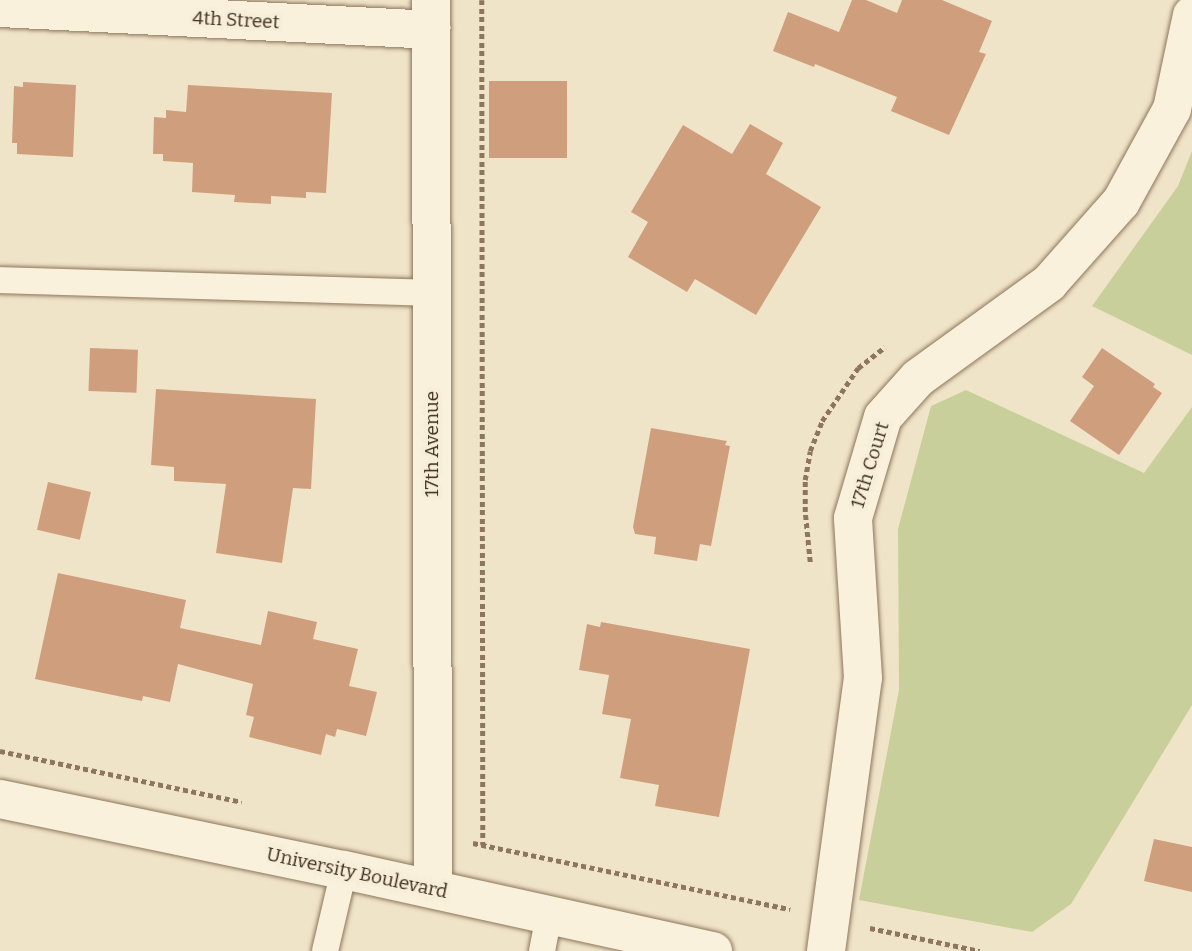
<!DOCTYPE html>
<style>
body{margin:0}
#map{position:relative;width:1192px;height:951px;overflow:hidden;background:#f0e4c8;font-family:Bitter,serif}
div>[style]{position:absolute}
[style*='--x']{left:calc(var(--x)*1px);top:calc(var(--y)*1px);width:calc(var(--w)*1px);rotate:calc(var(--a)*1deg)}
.green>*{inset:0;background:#c9cf9b}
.building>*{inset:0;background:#cf9f7d;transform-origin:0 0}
.path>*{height:4.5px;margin-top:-2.25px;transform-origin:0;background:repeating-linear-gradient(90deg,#8d765c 0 5px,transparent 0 8.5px)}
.roads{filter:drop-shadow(0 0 2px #8d765c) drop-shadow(0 0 2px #8d765c)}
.service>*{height:26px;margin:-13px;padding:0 13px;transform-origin:13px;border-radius:13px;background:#faf1dc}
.minor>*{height:38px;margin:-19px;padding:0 19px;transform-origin:19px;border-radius:19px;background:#faf1dc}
.secondary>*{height:38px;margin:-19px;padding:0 19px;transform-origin:19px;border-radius:19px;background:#faf1dc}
span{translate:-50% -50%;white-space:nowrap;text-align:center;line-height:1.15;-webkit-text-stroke:7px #f7eed8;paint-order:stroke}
.street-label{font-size:19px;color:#3d2e20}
</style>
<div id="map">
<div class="green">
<i style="clip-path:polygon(1192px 151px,1192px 355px,1092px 306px,1178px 186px)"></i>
<i style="clip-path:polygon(966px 390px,1144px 473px,1192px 407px,1192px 705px,1071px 904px,1032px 932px,859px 900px,899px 690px,898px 529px,931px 406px)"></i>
</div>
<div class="building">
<i style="clip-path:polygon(852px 0,866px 0,897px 13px,902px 0,942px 0,992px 21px,979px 52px,986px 54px,949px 135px,891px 111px,897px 97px,815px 64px,814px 67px,773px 51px,788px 12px,839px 32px)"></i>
<i style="left:567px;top:81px;width:77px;height:78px;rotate:90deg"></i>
<i style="clip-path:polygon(23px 82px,76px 85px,73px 157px,17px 154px,17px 143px,12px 143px,14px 86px,23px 87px)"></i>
<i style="clip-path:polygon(188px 85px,332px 93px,326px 193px,306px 192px,306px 198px,271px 196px,271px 204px,234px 202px,235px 195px,192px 192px,193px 163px,163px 161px,163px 154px,153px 154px,154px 117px,166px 118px,166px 110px,186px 112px)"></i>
<i style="clip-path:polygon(750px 124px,783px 143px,766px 174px,821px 207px,756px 315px,695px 279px,687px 292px,628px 257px,648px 222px,631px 212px,683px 125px,732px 154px)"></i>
<i style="left:90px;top:348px;width:48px;height:43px;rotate:2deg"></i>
<i style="clip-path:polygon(1102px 348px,1155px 384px,1153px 387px,1162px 393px,1119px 455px,1070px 421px,1094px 386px,1082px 377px)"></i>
<i style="clip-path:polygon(156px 389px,316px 399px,311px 489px,293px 488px,282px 563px,216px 553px,226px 484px,174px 481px,174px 467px,151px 465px)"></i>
<i style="clip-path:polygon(651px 428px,727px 441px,725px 445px,730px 446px,711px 546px,700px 544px,697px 561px,654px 554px,656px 537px,635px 534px,633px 527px)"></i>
<i style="left:48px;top:482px;width:44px;height:49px;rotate:13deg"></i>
<i style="clip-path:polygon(58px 573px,186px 600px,180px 628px,261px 645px,268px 611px,317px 622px,313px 639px,358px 649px,349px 686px,377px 692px,366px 736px,337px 729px,335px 737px,326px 734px,321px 755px,249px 737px,254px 717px,246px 715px,253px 684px,178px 664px,170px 702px,143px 696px,142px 701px,35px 679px)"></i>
<i style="clip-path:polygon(601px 622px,750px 649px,719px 817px,655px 806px,659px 785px,620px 778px,631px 719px,602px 714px,609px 675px,579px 670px,587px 624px,600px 627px)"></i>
<i style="clip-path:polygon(1154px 839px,1192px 847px,1192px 892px,1144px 881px)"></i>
</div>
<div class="path">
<i style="--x:482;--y:0;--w:845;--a:89.93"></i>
<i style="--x:810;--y:562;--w:50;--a:-95.7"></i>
<i style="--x:805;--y:512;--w:32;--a:-90"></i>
<i style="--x:805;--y:480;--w:29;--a:-80"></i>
<i style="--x:810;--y:451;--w:32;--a:-68"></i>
<i style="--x:822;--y:421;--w:64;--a:-55.8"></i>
<i style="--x:858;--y:368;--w:34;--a:-38"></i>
<i style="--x:0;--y:751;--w:247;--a:11.9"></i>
<i style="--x:473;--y:843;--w:324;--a:11.8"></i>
<i style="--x:870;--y:928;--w:112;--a:11.8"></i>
</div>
<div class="roads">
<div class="service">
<i style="--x:0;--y:280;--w:431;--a:1.7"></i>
<i style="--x:325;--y:951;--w:83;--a:-76.8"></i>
<i style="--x:542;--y:951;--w:38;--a:-79"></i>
</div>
<div class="minor">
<i style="--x:431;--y:0;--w:889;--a:89.87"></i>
<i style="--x:0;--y:8;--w:432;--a:2.9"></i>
<i style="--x:826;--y:951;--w:275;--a:-82.3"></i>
<i style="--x:863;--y:678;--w:160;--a:-93.6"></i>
<i style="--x:853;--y:518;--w:105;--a:-73.5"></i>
<i style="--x:883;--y:417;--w:52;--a:-48.1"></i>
<i style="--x:918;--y:378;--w:162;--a:-35.9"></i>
<i style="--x:1049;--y:283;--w:108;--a:-48.4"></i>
<i style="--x:1121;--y:202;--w:106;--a:-61.3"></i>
<i style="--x:1172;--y:109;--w:96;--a:-78"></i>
</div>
<div class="secondary">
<i style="--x:0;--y:799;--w:351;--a:11.7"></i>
<i style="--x:344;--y:870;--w:378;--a:12.4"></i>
</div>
</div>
<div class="street-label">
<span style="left:236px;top:20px;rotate:3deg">4th Street</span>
<span style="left:432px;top:444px;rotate:-90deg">17th Avenue</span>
<span style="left:870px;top:465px;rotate:-73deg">17th Court</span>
<span style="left:357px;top:873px;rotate:12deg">University Boulevard</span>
</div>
</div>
